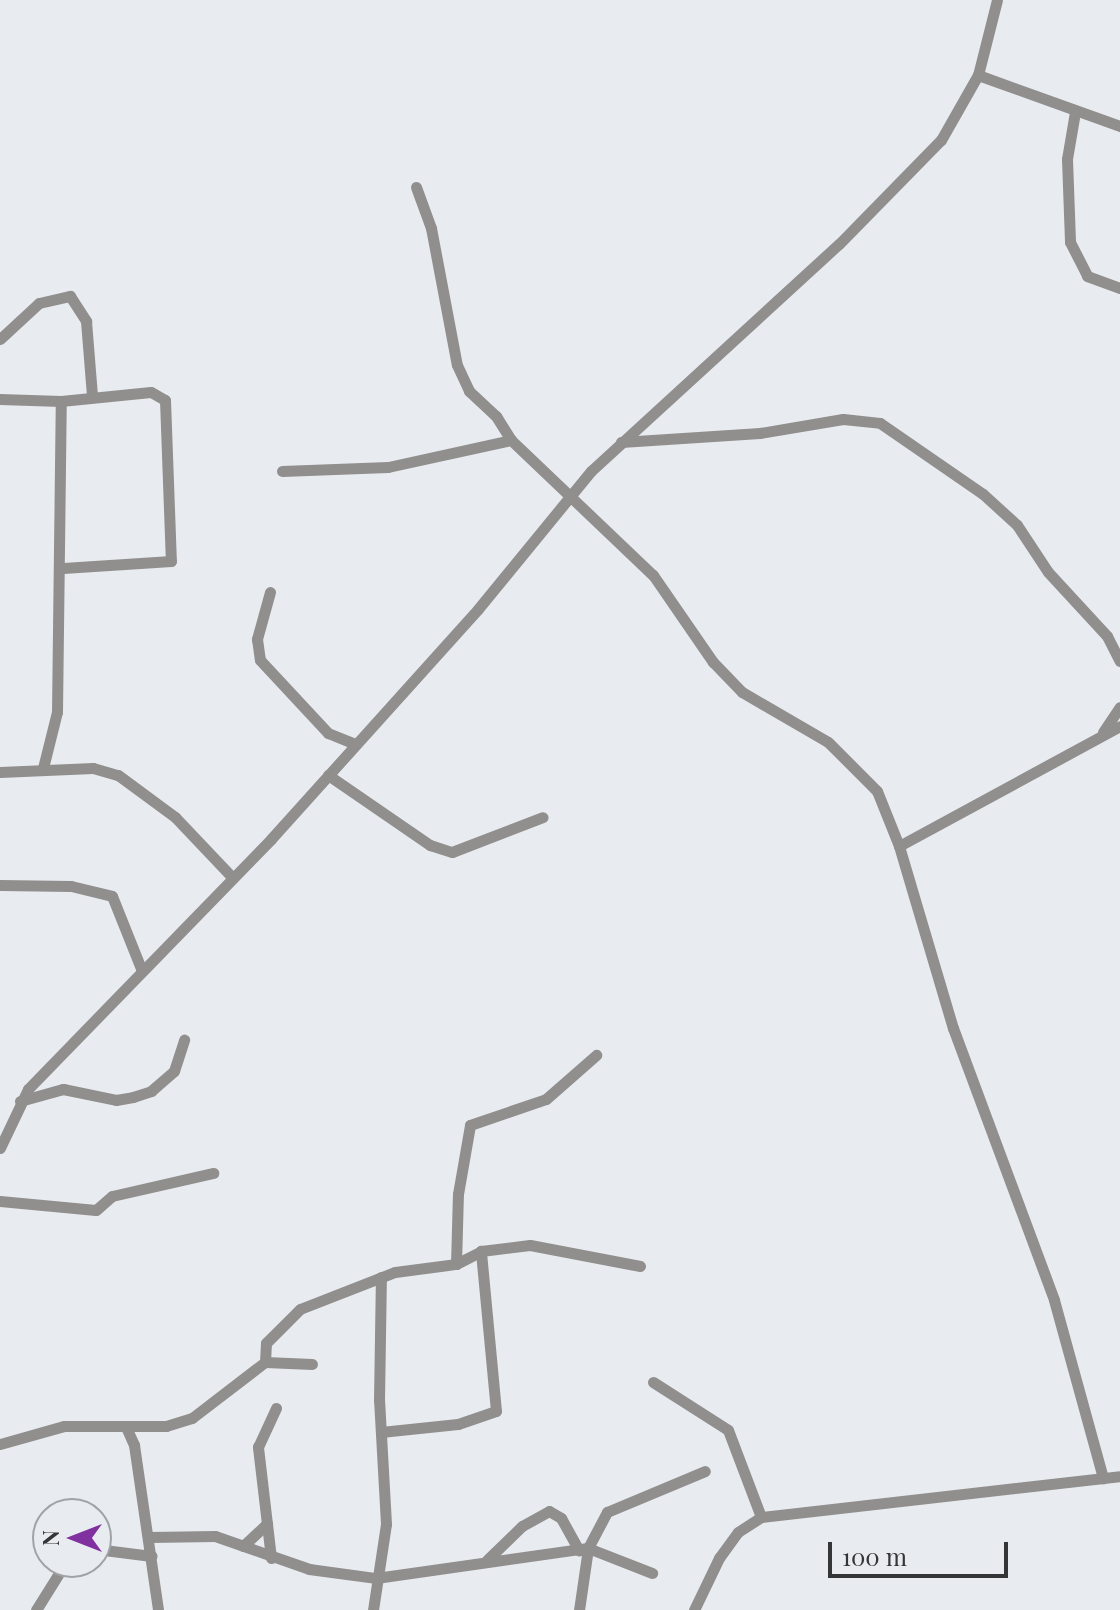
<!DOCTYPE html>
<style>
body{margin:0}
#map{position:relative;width:1120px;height:1610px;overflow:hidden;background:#e8ecf0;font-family:"Playfair Display",serif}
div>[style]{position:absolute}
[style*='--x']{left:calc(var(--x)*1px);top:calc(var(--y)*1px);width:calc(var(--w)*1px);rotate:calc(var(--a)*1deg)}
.street>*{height:11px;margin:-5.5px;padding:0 5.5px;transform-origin:5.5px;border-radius:5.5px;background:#918f8e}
span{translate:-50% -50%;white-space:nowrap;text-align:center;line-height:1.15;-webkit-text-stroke:6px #e8ecf0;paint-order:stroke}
.north{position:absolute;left:32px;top:1498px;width:80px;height:80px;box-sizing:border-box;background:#e8ecf0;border:2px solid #a0a3a6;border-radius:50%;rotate:270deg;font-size:22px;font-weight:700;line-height:32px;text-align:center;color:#343537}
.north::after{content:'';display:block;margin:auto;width:28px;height:36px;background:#81309f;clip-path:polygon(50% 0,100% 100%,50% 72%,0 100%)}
.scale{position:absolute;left:828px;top:1542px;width:180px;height:36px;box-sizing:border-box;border:4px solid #343537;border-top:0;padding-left:10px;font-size:24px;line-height:28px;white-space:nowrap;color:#343537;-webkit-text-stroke:6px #e8ecf0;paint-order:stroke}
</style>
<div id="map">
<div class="street">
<i style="--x:978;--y:75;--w:151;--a:19.8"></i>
<i style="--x:1075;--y:112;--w:48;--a:99.7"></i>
<i style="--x:1067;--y:159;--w:83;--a:87.9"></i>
<i style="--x:1070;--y:242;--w:38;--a:63"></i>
<i style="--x:1087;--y:276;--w:35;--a:20"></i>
<i style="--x:416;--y:187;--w:44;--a:69.9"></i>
<i style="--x:431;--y:228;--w:139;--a:79.3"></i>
<i style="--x:457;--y:365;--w:29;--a:65"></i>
<i style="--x:469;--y:391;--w:37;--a:43"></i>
<i style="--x:496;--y:416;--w:28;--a:58"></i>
<i style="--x:0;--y:339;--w:53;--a:-42.7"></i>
<i style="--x:39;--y:303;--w:32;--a:-13"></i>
<i style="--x:70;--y:296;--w:30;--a:57"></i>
<i style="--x:86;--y:321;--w:74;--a:85.4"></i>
<i style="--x:0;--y:399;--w:61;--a:1.9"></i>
<i style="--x:61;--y:401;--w:90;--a:-5.7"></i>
<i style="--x:151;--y:392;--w:16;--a:30"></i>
<i style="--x:165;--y:400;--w:161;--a:87.9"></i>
<i style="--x:171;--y:561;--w:108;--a:176.3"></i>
<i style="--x:621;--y:442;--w:139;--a:-3.7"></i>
<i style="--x:760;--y:433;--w:84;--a:-9.6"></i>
<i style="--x:843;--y:419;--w:37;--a:6"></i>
<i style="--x:880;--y:423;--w:125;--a:34.6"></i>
<i style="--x:983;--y:494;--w:46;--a:42.4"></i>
<i style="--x:1017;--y:525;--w:56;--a:56.6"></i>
<i style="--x:1048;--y:572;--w:87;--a:47.3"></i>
<i style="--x:1107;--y:636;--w:28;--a:63"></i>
<i style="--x:282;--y:471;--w:106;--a:-2.2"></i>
<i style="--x:388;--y:467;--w:126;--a:-12.4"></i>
<i style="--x:511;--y:440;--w:196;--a:43.6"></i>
<i style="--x:653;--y:575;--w:106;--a:55.4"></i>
<i style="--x:713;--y:662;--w:42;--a:46"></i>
<i style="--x:742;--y:692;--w:99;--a:30.2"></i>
<i style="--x:828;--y:742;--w:69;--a:45"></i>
<i style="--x:877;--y:791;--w:59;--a:68.2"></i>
<i style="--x:899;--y:846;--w:190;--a:73.5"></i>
<i style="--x:953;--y:1028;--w:290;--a:69.6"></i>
<i style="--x:1054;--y:1300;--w:185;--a:74.6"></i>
<i style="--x:270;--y:592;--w:49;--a:105.5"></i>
<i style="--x:257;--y:639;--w:21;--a:82"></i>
<i style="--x:260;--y:660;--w:100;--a:47"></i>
<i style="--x:328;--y:733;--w:29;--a:22"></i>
<i style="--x:1103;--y:732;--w:30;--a:-56"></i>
<i style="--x:43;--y:768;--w:58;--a:-76"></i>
<i style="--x:57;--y:712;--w:311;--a:-89.3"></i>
<i style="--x:0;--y:772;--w:93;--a:-2.5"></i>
<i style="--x:93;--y:768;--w:26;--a:16"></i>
<i style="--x:118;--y:775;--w:71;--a:36.4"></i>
<i style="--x:175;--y:817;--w:81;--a:46.5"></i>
<i style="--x:328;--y:775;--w:124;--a:34.5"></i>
<i style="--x:430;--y:845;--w:23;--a:18"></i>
<i style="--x:452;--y:852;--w:97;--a:-21"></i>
<i style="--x:899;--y:846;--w:251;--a:-28.5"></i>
<i style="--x:0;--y:885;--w:71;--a:0.8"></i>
<i style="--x:71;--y:886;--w:42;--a:13.7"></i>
<i style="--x:112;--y:896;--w:81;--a:68.2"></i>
<i style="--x:20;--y:1101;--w:45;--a:-15.6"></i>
<i style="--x:63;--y:1089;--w:54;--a:11.7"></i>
<i style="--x:116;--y:1100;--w:17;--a:-10"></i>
<i style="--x:133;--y:1097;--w:19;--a:-18"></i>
<i style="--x:151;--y:1091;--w:30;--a:-41"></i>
<i style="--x:174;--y:1071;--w:33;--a:-72"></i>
<i style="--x:0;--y:1148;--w:65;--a:-64.6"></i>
<i style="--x:28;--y:1089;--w:349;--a:-45.8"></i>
<i style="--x:271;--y:839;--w:309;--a:-48"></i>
<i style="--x:478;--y:609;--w:178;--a:-50.7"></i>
<i style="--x:591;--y:471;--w:336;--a:-42.5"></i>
<i style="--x:839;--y:244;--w:146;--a:-45.6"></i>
<i style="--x:941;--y:140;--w:75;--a:-60.4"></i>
<i style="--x:978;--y:75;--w:77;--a:-75.8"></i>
<i style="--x:0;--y:1201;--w:96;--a:5.4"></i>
<i style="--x:96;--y:1210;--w:21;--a:-41"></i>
<i style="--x:112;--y:1196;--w:104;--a:-12.8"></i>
<i style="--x:456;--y:1264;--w:70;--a:-88.4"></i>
<i style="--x:458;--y:1194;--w:70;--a:-80.1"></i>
<i style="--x:470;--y:1125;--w:80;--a:-18.9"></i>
<i style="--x:546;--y:1099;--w:67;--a:-41.3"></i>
<i style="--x:265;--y:1362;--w:47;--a:2.4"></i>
<i style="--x:653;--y:1382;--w:89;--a:32.6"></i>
<i style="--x:728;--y:1430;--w:93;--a:69.2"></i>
<i style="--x:126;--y:1427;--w:20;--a:66"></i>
<i style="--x:134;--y:1445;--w:167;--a:81.7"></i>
<i style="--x:381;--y:1432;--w:77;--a:-5.9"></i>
<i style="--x:458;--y:1424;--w:40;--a:-18.9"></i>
<i style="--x:496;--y:1411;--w:161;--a:-95.4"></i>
<i style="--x:0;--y:1444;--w:66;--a:-15.7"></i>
<i style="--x:64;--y:1426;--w:102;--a:0"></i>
<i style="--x:166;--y:1426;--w:27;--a:-17"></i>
<i style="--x:192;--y:1418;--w:92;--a:-37.5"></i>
<i style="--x:265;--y:1362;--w:19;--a:-87"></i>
<i style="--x:266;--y:1343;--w:48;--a:-45"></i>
<i style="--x:300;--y:1309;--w:102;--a:-21.3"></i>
<i style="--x:395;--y:1272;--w:62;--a:-7.5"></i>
<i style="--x:456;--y:1264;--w:28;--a:-27"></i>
<i style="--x:481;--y:1251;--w:49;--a:-7"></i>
<i style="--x:530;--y:1245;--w:112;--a:10.8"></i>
<i style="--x:149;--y:1537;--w:66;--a:-0.9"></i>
<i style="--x:215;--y:1536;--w:100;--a:19.3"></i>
<i style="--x:309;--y:1569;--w:68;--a:7.7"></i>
<i style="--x:376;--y:1578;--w:214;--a:-8.1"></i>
<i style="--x:588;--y:1548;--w:69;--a:21.3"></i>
<i style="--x:243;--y:1546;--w:33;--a:-43"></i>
<i style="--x:96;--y:1549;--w:56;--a:7.1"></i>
<i style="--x:271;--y:1558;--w:112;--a:-96.7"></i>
<i style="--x:258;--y:1447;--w:43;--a:-65.2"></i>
<i style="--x:487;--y:1560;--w:49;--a:-44.2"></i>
<i style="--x:522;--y:1526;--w:31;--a:-29"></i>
<i style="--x:549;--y:1511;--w:14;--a:30"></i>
<i style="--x:561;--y:1518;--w:37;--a:61"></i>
<i style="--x:36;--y:1610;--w:57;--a:-58"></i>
<i style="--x:373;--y:1610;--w:87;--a:-81.4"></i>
<i style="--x:386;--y:1524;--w:124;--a:-93.2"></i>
<i style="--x:379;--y:1400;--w:123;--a:-89.1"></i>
<i style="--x:579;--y:1610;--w:63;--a:-81.7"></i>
<i style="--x:588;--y:1548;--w:41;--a:-62.2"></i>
<i style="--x:607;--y:1512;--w:106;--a:-22.7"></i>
<i style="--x:694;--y:1610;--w:58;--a:-64.3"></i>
<i style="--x:719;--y:1558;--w:32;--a:-54"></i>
<i style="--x:738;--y:1532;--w:27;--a:-33"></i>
<i style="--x:761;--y:1517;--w:361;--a:-6.5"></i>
</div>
<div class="north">N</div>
<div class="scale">100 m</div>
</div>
